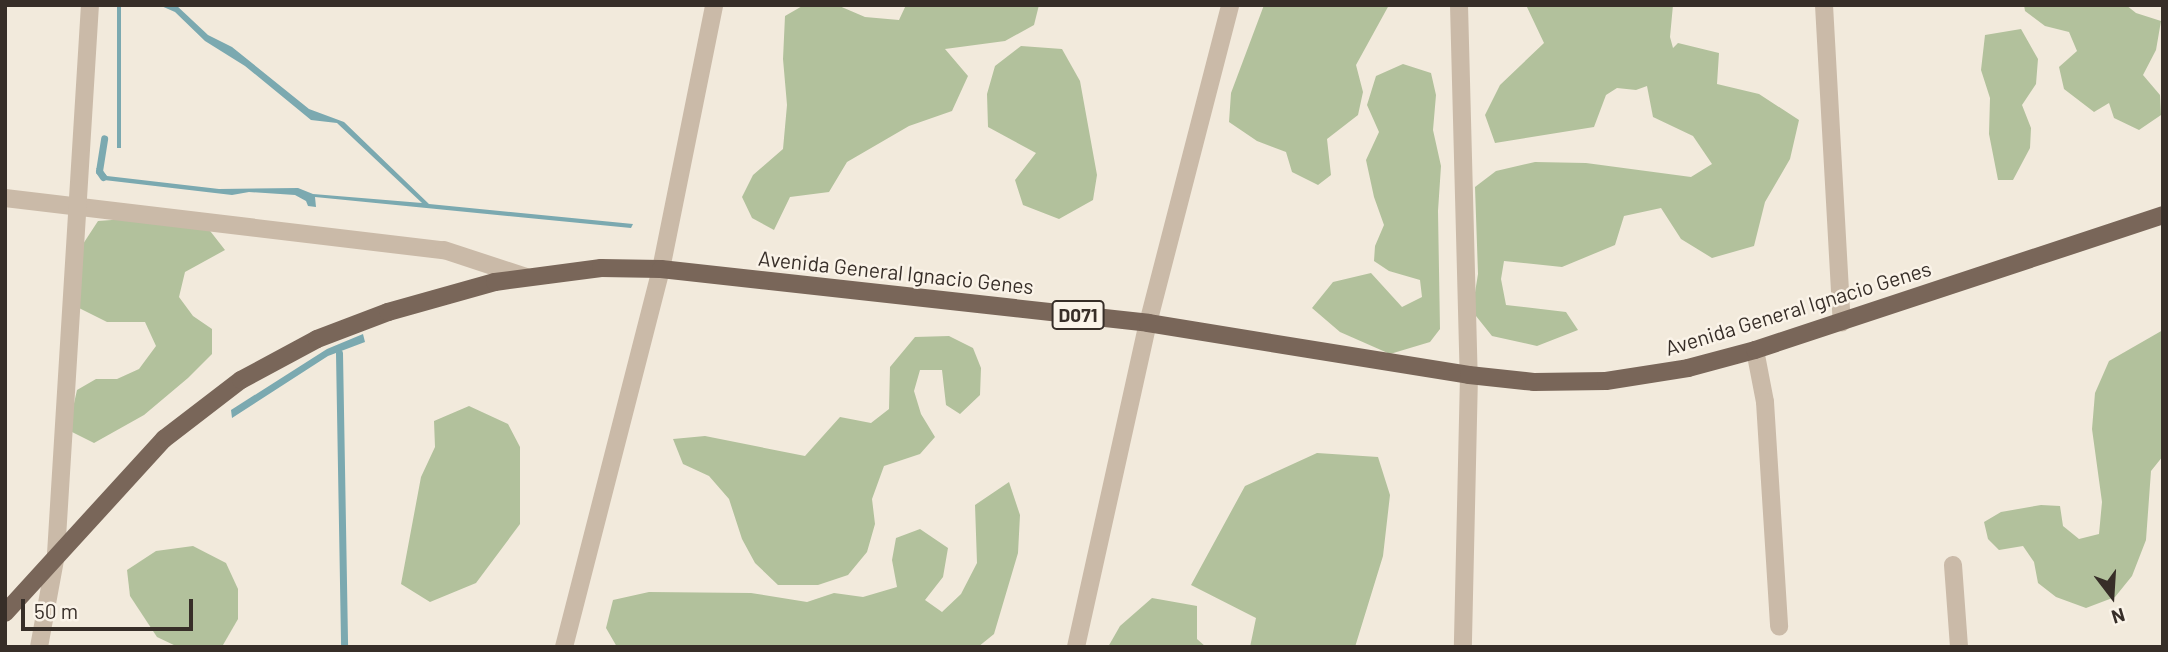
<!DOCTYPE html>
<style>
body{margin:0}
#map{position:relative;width:2168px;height:652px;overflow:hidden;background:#f2eadc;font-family:Barlow,sans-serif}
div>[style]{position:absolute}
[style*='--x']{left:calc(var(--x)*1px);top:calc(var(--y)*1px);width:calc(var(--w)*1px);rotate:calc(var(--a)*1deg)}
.green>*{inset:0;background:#b2c19c}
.water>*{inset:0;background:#7ba9b0;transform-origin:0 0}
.stream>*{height:7px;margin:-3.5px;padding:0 3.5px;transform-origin:3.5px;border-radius:3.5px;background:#7ba9b0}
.minor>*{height:18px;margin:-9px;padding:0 9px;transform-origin:9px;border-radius:9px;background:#cabaa8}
.primary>*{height:18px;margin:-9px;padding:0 9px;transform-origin:9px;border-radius:9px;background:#796659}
span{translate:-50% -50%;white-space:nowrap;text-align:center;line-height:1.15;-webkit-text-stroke:5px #faf3e8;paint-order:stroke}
.shield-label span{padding:2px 5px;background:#faf3e8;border:2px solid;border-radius:5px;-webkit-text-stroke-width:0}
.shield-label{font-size:19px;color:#372e28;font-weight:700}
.street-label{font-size:21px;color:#372e28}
.frame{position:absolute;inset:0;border:7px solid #372e28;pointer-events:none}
.north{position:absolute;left:2077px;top:561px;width:70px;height:70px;-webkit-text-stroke:5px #faf3e8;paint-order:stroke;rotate:163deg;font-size:19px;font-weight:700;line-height:28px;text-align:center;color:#372e28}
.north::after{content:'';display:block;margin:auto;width:24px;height:32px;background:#372e28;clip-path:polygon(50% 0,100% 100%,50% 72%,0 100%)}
.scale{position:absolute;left:21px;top:599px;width:172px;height:32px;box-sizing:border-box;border:4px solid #372e28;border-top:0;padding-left:9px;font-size:21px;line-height:24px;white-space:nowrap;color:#372e28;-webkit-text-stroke:5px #faf3e8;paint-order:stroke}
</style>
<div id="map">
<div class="green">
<i style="clip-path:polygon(804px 5px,837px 5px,865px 17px,899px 20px,906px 5px,1039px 5px,1034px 25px,1005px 41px,945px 49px,968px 76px,952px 111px,909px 126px,847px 162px,829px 192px,790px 197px,774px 230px,752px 218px,742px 197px,753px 175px,783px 149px,787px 105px,783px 59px,785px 16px)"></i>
<i style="clip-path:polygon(1264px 5px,1389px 5px,1356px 65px,1363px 92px,1358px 115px,1327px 139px,1331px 175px,1318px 185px,1292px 172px,1286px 152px,1257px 141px,1229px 122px,1231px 93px)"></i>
<i style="clip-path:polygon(1526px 5px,1673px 5px,1670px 37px,1673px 48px,1678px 43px,1719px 53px,1717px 84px,1759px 94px,1799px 120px,1790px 159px,1765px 202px,1754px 246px,1712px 258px,1681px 239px,1661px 208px,1624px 216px,1615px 245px,1562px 267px,1504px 261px,1501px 279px,1506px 305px,1566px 312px,1578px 330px,1537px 346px,1492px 336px,1472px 311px,1478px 274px,1475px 187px,1496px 171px,1535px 162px,1586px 163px,1691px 177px,1712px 164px,1693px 136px,1653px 117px,1647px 86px,1636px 90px,1617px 88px,1606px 95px,1594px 127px,1495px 143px,1485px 115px,1500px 85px,1544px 43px)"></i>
<i style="clip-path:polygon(2024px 5px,2126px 5px,2136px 13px,2161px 21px,2156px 50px,2143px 75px,2160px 95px,2161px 115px,2139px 130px,2114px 118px,2109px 103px,2094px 112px,2064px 89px,2059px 67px,2077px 51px,2069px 32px,2045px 26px,2025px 11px)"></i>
<i style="clip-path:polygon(2021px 29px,2038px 59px,2036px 84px,2022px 105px,2031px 128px,2030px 148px,2013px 180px,1998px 180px,1989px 134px,1990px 98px,1981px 70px,1985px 35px)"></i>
<i style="clip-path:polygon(1021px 46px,1062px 49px,1080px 81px,1097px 175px,1093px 200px,1059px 219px,1023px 205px,1015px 180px,1036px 153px,988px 127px,987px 94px,995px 66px)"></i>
<i style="clip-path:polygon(1403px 64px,1431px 73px,1436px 95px,1433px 130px,1441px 166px,1438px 211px,1440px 329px,1430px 342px,1390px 354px,1340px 332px,1312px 308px,1333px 282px,1371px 273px,1402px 307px,1422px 297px,1420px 280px,1389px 271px,1374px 261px,1375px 246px,1384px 225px,1374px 197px,1366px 160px,1379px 132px,1367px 105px,1376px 76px)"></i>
<i style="clip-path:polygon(139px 218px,207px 227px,225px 250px,185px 272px,179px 297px,193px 316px,212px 329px,212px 354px,188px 378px,144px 415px,94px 443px,68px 430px,77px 390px,96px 379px,117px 379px,139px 369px,156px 346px,145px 322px,107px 322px,79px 308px,83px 244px,98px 221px)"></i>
<i style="clip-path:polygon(2163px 330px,2163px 456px,2151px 471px,2146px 540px,2132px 576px,2115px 597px,2086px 608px,2056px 597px,2038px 583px,2034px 562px,2023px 546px,1999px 550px,1988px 539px,1984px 522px,2001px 512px,2041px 505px,2060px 506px,2063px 526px,2079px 539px,2099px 534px,2102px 502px,2092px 429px,2095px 393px,2109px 361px)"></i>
<i style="clip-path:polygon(949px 336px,973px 348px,981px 368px,980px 395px,960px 414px,946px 405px,942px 370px,920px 370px,914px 391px,921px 414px,935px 437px,920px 454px,884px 466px,872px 499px,875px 524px,867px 552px,848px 575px,818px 585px,778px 585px,755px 563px,742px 539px,729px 499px,709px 476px,683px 464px,673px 439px,705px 436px,805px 456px,840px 417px,871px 423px,889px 409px,890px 367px,915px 337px)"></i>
<i style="clip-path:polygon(469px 406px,508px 424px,520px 447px,520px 524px,476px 583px,430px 602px,401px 584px,421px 477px,435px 447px,434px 421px)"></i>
<i style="clip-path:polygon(1317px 453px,1378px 457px,1390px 495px,1383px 556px,1355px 647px,1250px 647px,1256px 618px,1191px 585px,1245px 486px)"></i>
<i style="clip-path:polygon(1009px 482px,1020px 515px,1018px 553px,994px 634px,978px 647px,617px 647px,606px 628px,613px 600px,649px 592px,751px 593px,807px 602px,834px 593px,863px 597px,897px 587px,892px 560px,896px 538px,920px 529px,948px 548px,943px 577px,925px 600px,942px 612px,961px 594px,977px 563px,975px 505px)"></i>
<i style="clip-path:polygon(193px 546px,226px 563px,238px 589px,238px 619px,223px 645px,178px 647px,157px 637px,130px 596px,127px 570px,156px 551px)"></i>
<i style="clip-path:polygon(1152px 598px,1197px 606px,1197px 639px,1206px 647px,1108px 647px,1120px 626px)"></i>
</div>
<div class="water">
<i style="left:117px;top:5px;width:4px;height:143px"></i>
<i style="clip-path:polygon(159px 5px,176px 5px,208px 35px,232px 47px,309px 109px,344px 122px,429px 204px,633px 224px,631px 228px,315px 197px,316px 207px,308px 206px,306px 201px,295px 195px,249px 192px,232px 195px,104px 180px,96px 168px,101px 169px,107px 176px,219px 189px,298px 188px,313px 194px,422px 203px,337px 123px,311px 120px,245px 66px,205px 41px,175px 12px)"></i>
<i style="clip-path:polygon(363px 334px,365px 342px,328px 356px,232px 418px,231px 410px,327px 349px)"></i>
</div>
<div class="stream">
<i style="--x:103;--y:177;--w:7;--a:-124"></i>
<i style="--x:99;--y:171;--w:33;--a:-81"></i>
<i style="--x:339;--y:353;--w:294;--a:89"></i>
</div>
<div class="minor">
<i style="--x:1459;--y:5;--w:370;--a:88.5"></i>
<i style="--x:1469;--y:375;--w:272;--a:91.3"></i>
<i style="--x:1824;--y:5;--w:318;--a:86.8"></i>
<i style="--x:5;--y:198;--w:442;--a:6.8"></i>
<i style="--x:444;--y:250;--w:86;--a:18.2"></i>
<i style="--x:1755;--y:350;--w:53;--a:79.1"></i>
<i style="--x:1765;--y:402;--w:225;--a:86.4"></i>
<i style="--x:1953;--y:565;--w:82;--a:85.8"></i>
<i style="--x:39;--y:647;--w:95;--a:-79.6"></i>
<i style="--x:56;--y:554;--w:550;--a:-86.46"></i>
<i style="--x:564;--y:647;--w:390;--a:-75.6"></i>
<i style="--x:661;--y:269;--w:269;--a:-78.6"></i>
<i style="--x:1076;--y:647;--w:332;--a:-77.5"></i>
<i style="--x:1148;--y:323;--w:328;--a:-75.5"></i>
</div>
<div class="primary">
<i style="--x:5;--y:613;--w:236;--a:-47.6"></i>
<i style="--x:164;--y:439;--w:97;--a:-37.5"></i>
<i style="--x:241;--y:380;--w:86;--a:-28.3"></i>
<i style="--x:317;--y:339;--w:76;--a:-20.8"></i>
<i style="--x:388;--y:312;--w:111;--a:-15.7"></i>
<i style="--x:495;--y:282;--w:107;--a:-7.5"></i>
<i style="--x:601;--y:268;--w:60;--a:1"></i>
<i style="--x:661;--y:269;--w:490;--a:6.3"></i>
<i style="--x:1148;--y:323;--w:325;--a:9.2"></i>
<i style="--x:1469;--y:375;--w:65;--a:6.1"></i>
<i style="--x:1534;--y:382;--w:72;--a:-0.8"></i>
<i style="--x:1606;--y:381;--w:83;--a:-9"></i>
<i style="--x:1688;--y:368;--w:69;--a:-15"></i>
<i style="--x:1755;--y:350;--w:430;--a:-18.3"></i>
</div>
<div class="shield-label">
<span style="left:1078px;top:315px">D071</span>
</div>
<div class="street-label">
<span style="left:896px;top:272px;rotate:6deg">Avenida General Ignacio Genes</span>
<span style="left:1798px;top:308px;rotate:-17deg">Avenida General Ignacio Genes</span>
</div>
<div class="frame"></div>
<div class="north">N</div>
<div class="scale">50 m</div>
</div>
